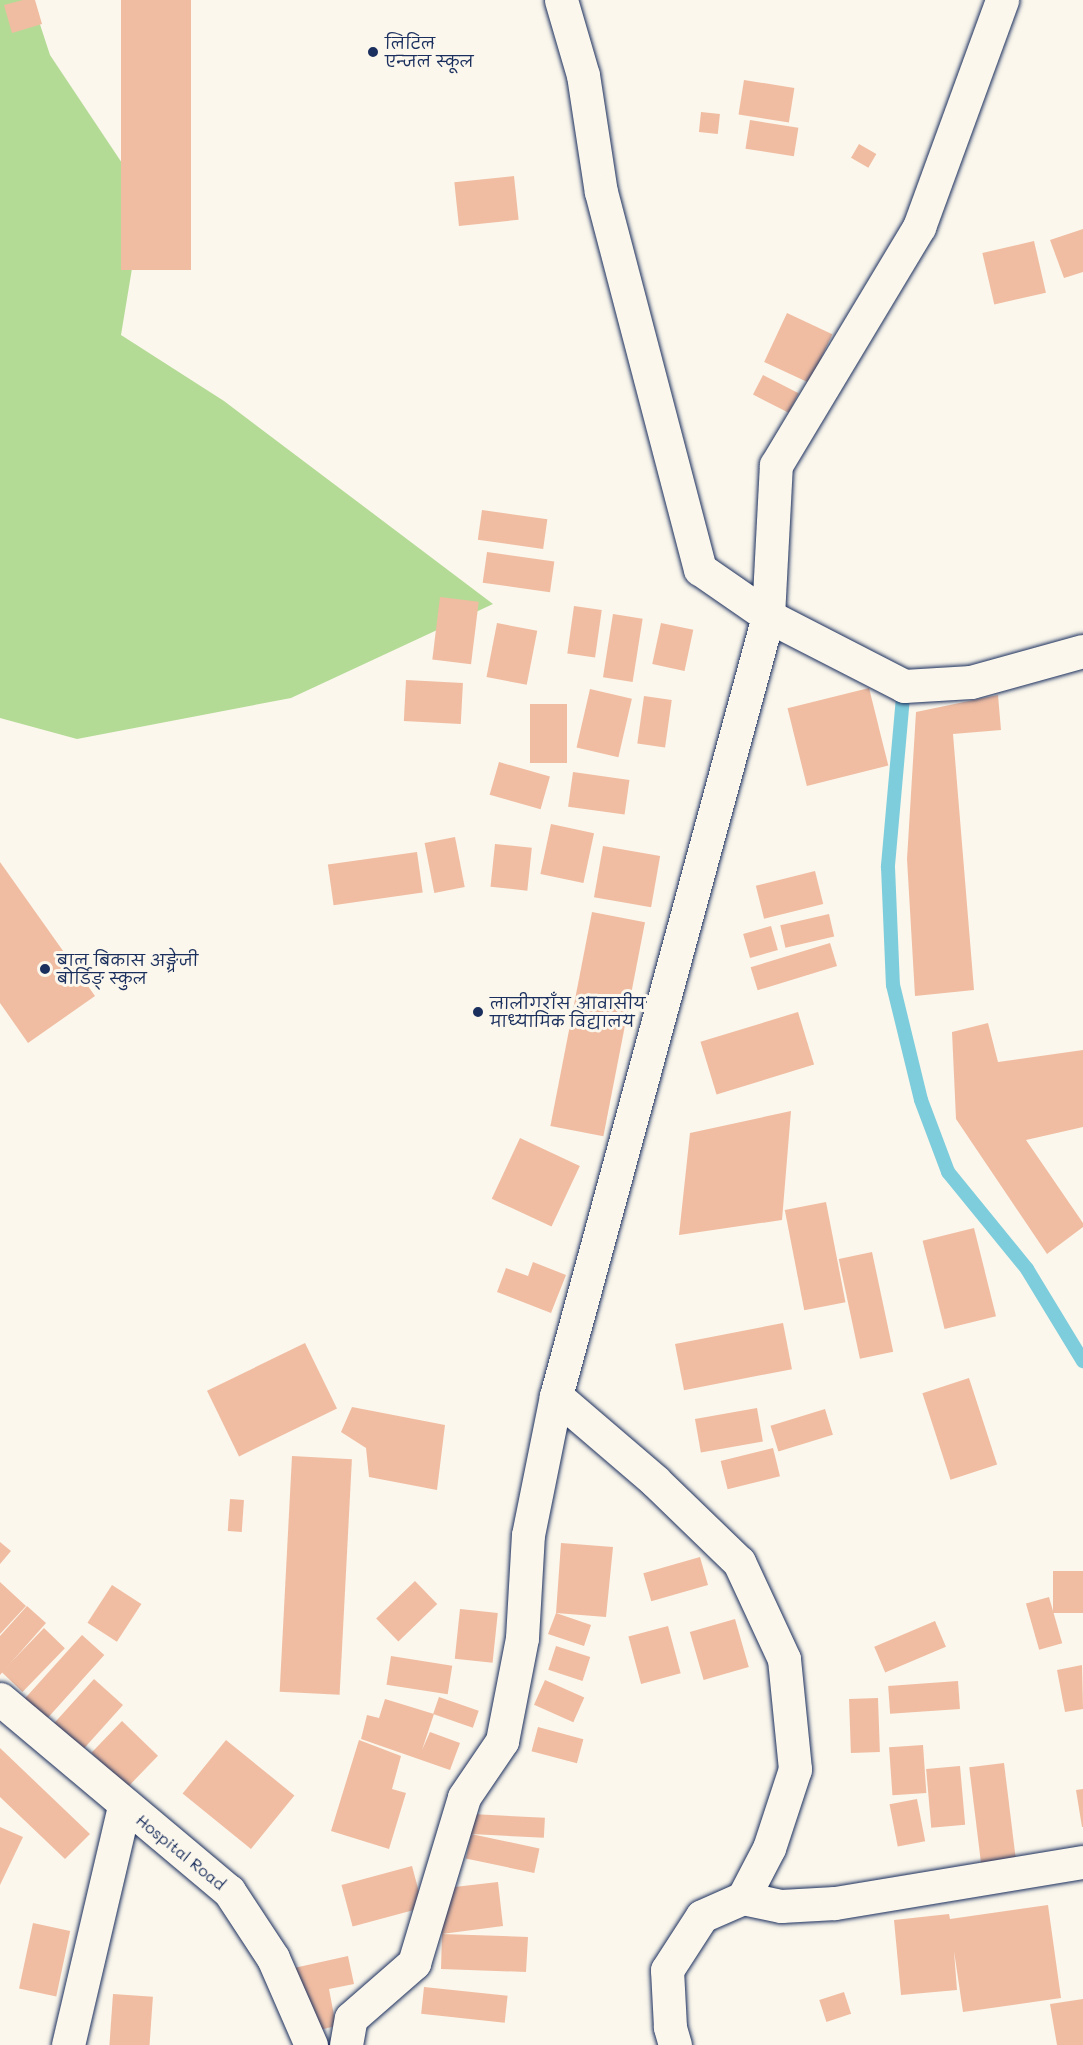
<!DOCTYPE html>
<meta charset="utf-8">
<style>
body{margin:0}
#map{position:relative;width:1083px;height:2045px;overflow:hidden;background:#fbf7ec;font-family:Mali,"Playpen Sans Deva",sans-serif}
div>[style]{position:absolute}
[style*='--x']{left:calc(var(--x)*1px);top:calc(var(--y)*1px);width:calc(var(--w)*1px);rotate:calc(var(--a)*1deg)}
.green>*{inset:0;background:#b4db96}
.stream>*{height:14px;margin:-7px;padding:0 7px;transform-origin:7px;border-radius:7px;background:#7ecddc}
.building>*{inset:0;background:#f0bda2;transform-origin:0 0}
.roads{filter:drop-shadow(0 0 2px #1b2f5e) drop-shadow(0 0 2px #1b2f5e)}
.minor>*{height:33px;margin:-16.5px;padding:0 16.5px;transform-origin:16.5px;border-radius:16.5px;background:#fbf7ec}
.dots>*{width:16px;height:16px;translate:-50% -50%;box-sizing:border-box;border:3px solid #fbf7ec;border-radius:50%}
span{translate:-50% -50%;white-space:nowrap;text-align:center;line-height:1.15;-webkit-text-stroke:6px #fbf7ec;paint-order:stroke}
.poi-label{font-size:16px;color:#1b2f5e}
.left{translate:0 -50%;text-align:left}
.street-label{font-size:16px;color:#1b2f5e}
</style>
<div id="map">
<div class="green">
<i style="clip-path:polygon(0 0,32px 0,50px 55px,144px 196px,121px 335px,224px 401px,493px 604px,291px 698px,77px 739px,0 718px)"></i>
</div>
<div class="stream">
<i style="--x:904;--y:686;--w:182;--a:95.1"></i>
<i style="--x:888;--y:867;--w:118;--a:87.6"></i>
<i style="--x:893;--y:985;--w:118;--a:76.3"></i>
<i style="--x:921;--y:1100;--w:77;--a:69.4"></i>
<i style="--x:948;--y:1172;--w:125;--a:50.8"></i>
<i style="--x:1027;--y:1269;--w:108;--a:58.7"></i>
</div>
<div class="building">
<i style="clip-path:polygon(23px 0,35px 0,42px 24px,12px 33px,4px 5px)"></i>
<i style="left:121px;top:0;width:70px;height:270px"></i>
<i style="left:744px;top:80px;width:51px;height:35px;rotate:9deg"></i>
<i style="left:701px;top:112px;width:19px;height:20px;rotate:6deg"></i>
<i style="left:750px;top:120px;width:49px;height:29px;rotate:9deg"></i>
<i style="left:859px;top:144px;width:20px;height:16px;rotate:30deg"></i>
<i style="left:514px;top:176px;width:44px;height:60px;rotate:84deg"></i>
<i style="clip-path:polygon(1083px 229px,1083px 272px,1064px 278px,1050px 240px)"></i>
<i style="left:1034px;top:241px;width:53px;height:53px;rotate:77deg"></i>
<i style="left:787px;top:313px;width:50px;height:54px;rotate:25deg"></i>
<i style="left:763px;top:375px;width:40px;height:22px;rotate:27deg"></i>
<i style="left:482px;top:510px;width:66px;height:30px;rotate:8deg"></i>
<i style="left:487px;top:552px;width:68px;height:31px;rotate:8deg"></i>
<i style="left:440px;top:597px;width:39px;height:63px;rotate:7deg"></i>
<i style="left:574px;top:606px;width:28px;height:48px;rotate:8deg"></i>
<i style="left:613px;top:614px;width:30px;height:64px;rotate:9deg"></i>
<i style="left:497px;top:623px;width:41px;height:55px;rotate:11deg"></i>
<i style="left:661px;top:623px;width:33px;height:42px;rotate:12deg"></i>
<i style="left:406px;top:680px;width:57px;height:41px;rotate:3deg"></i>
<i style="left:869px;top:688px;width:80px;height:84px;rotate:76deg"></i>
<i style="left:590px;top:689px;width:43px;height:60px;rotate:13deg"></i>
<i style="clip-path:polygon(998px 695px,1001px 730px,953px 734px,974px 990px,915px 996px,907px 859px,916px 712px)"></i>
<i style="left:644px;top:696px;width:28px;height:48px;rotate:8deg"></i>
<i style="left:530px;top:704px;width:37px;height:59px"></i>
<i style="left:499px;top:762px;width:53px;height:34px;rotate:16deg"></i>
<i style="left:573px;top:772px;width:57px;height:35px;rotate:8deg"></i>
<i style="left:551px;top:824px;width:44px;height:51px;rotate:12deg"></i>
<i style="left:455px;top:837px;width:51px;height:31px;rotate:79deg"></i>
<i style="left:495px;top:844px;width:37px;height:43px;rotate:6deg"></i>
<i style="left:603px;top:846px;width:58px;height:52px;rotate:10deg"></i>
<i style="left:417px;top:852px;width:41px;height:90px;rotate:82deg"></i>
<i style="clip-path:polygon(0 862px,95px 996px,28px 1043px,0 1003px)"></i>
<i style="left:815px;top:871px;width:34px;height:61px;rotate:76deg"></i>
<i style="left:592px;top:912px;width:54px;height:218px;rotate:11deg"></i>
<i style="left:829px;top:914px;width:23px;height:50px;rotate:77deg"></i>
<i style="left:771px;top:926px;width:25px;height:29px;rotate:74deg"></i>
<i style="left:830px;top:943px;width:24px;height:83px;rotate:73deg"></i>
<i style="left:798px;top:1012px;width:55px;height:102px;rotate:73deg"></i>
<i style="clip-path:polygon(988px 1023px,998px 1062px,1083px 1050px,1083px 1127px,1026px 1140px,1083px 1223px,1083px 1227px,1047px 1254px,956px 1119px,952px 1032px)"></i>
<i style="clip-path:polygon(791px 1111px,782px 1220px,679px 1235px,690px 1133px)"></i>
<i style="left:520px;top:1138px;width:66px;height:67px;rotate:25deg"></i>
<i style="left:826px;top:1202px;width:102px;height:42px;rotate:79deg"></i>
<i style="left:974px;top:1228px;width:91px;height:53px;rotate:76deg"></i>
<i style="left:872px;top:1252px;width:102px;height:34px;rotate:78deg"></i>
<i style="clip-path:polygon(533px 1262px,566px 1275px,551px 1313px,497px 1292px,506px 1268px,528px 1276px)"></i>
<i style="left:783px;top:1323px;width:47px;height:110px;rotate:79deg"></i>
<i style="left:305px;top:1343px;width:73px;height:109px;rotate:64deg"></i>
<i style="left:969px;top:1378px;width:91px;height:49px;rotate:72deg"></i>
<i style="clip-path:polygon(352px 1407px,445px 1425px,437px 1490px,369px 1477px,366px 1448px,341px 1432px)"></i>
<i style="left:757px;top:1408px;width:34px;height:63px;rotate:80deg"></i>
<i style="left:825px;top:1409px;width:27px;height:57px;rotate:73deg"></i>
<i style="left:773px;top:1448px;width:29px;height:54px;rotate:76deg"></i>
<i style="left:292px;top:1456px;width:60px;height:236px;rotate:3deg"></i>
<i style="left:230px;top:1499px;width:14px;height:32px;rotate:4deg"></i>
<i style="clip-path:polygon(0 1542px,11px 1551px,0 1564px)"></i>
<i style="clip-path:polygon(561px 1543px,613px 1547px,606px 1617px,556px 1613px,591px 1625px,584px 1646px,548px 1634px,556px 1613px)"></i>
<i style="left:700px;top:1557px;width:29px;height:59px;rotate:74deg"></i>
<i style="left:1083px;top:1571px;width:42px;height:30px;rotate:90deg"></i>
<i style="left:415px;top:1581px;width:32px;height:54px;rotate:46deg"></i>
<i style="clip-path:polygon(0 1582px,26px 1606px,0 1634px)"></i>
<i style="left:112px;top:1585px;width:35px;height:45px;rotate:33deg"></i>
<i style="left:1049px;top:1597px;width:48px;height:24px;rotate:74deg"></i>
<i style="clip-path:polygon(27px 1606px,46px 1623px,0 1675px,0 1636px)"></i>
<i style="left:460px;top:1609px;width:38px;height:50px;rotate:6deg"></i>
<i style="left:735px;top:1619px;width:50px;height:47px;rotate:74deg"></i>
<i style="left:935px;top:1621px;width:28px;height:66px;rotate:67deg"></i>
<i style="left:668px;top:1626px;width:49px;height:41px;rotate:75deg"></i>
<i style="left:44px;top:1628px;width:29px;height:61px;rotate:44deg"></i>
<i style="left:82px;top:1635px;width:30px;height:86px;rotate:42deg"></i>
<i style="left:556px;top:1646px;width:36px;height:25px;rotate:18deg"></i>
<i style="left:391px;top:1656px;width:62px;height:29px;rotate:9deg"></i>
<i style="clip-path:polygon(1082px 1665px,1083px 1709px,1065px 1712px,1057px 1670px)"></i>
<i style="left:94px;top:1679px;width:39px;height:65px;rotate:42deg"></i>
<i style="left:545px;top:1680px;width:43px;height:27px;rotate:24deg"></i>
<i style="left:958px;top:1681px;width:28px;height:70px;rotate:86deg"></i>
<i style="left:439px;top:1697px;width:42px;height:18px;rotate:19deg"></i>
<i style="left:878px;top:1698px;width:54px;height:29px;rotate:88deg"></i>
<i style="clip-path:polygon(385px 1699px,434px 1714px,422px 1750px,430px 1732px,460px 1743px,450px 1770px,361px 1739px,367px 1715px,379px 1718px)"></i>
<i style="left:122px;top:1721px;width:50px;height:44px;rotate:44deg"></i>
<i style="left:538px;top:1727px;width:47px;height:25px;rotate:15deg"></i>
<i style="left:226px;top:1740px;width:88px;height:69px;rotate:39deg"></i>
<i style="clip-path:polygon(359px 1740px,401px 1756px,392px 1789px,406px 1793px,389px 1849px,331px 1831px)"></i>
<i style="left:923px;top:1745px;width:48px;height:34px;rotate:86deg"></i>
<i style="clip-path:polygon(0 1748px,90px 1834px,65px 1859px,0 1797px)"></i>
<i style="left:1004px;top:1763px;width:99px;height:35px;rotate:83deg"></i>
<i style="left:960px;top:1766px;width:59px;height:34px;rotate:85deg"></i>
<i style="clip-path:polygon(1083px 1789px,1083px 1827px,1082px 1827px,1076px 1790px)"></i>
<i style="left:917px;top:1799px;width:43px;height:28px;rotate:79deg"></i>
<i style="left:472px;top:1814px;width:73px;height:20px;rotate:3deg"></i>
<i style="clip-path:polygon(0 1827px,23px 1837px,0 1885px)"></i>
<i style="left:471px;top:1834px;width:70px;height:25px;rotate:12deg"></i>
<i style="left:412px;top:1866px;width:43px;height:73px;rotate:75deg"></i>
<i style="clip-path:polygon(498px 1882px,503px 1926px,442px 1934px,528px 1937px,526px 1972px,441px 1969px,442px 1934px,437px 1889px)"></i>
<i style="clip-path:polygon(1048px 1905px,1061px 1998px,963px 2012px,954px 1951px,957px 1990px,901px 1995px,894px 1920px,949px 1914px,950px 1919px)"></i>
<i style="left:33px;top:1923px;width:38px;height:67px;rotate:12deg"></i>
<i style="clip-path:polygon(348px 1956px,354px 1984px,329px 1989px,336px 2026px,307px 2033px,294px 1968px)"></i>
<i style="left:424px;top:1987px;width:84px;height:27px;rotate:6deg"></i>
<i style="left:844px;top:1992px;width:23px;height:26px;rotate:72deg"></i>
<i style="left:113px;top:1994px;width:40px;height:51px;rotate:4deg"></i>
<i style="clip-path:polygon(1083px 1999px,1083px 2045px,1057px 2045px,1050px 2004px)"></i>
</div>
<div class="roads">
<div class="minor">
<i style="--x:561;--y:0;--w:78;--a:73.7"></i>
<i style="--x:583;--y:75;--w:118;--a:81.3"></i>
<i style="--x:601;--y:192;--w:390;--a:75.3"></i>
<i style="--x:700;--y:569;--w:83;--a:34.7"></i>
<i style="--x:768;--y:616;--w:153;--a:27.2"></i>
<i style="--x:904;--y:686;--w:67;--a:-3.4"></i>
<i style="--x:971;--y:682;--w:116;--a:-15.5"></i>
<i style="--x:556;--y:1396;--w:130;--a:40.6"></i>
<i style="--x:655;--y:1481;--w:117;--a:44"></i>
<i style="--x:739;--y:1562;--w:107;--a:65.1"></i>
<i style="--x:784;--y:1659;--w:111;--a:84.3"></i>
<i style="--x:795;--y:1769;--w:83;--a:108.2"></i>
<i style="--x:769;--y:1848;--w:56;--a:117.5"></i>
<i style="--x:743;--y:1898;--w:39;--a:12"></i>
<i style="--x:781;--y:1906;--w:54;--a:-3.2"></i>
<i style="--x:835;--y:1903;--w:251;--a:-9.4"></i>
<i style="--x:0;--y:1699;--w:299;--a:40"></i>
<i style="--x:229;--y:1891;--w:80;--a:56.7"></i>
<i style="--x:273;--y:1958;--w:95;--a:66.4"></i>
<i style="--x:68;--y:2045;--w:245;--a:-76.8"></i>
<i style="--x:346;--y:2045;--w:27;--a:-80"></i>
<i style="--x:351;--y:2018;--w:84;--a:-41.1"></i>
<i style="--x:414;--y:1963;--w:173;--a:-73.2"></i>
<i style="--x:464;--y:1797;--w:68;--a:-55.8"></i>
<i style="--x:502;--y:1741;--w:105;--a:-79"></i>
<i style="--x:522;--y:1638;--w:103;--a:-86.7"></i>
<i style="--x:528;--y:1535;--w:142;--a:-78.6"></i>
<i style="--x:556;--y:1396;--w:808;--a:-74.79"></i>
<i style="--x:768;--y:616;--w:151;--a:-87"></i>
<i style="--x:776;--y:465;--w:278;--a:-59"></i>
<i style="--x:919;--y:227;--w:242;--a:-69.9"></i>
<i style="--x:675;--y:2045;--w:19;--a:-106"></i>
<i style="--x:670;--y:2027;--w:57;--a:-93"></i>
<i style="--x:667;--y:1970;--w:64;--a:-57.1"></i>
<i style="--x:702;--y:1916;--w:45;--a:-23.7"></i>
</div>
</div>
<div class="dots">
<i style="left:373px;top:52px;background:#1b2f5e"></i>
<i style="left:45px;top:969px;background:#1b2f5e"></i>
<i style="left:478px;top:1012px;background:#1b2f5e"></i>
</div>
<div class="poi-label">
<span class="left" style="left:385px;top:52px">लिटिल<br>एन्जल स्कूल</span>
<span class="left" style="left:57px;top:969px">बाल बिकास अङ्ग्रेजी<br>बोर्डिङ् स्कुल</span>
<span class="left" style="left:490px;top:1012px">लालीगुराँस आवासीय<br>माध्यामिक विद्यालय</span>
</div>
<div class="street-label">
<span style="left:181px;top:1852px;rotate:39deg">Hospital Road</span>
</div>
</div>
